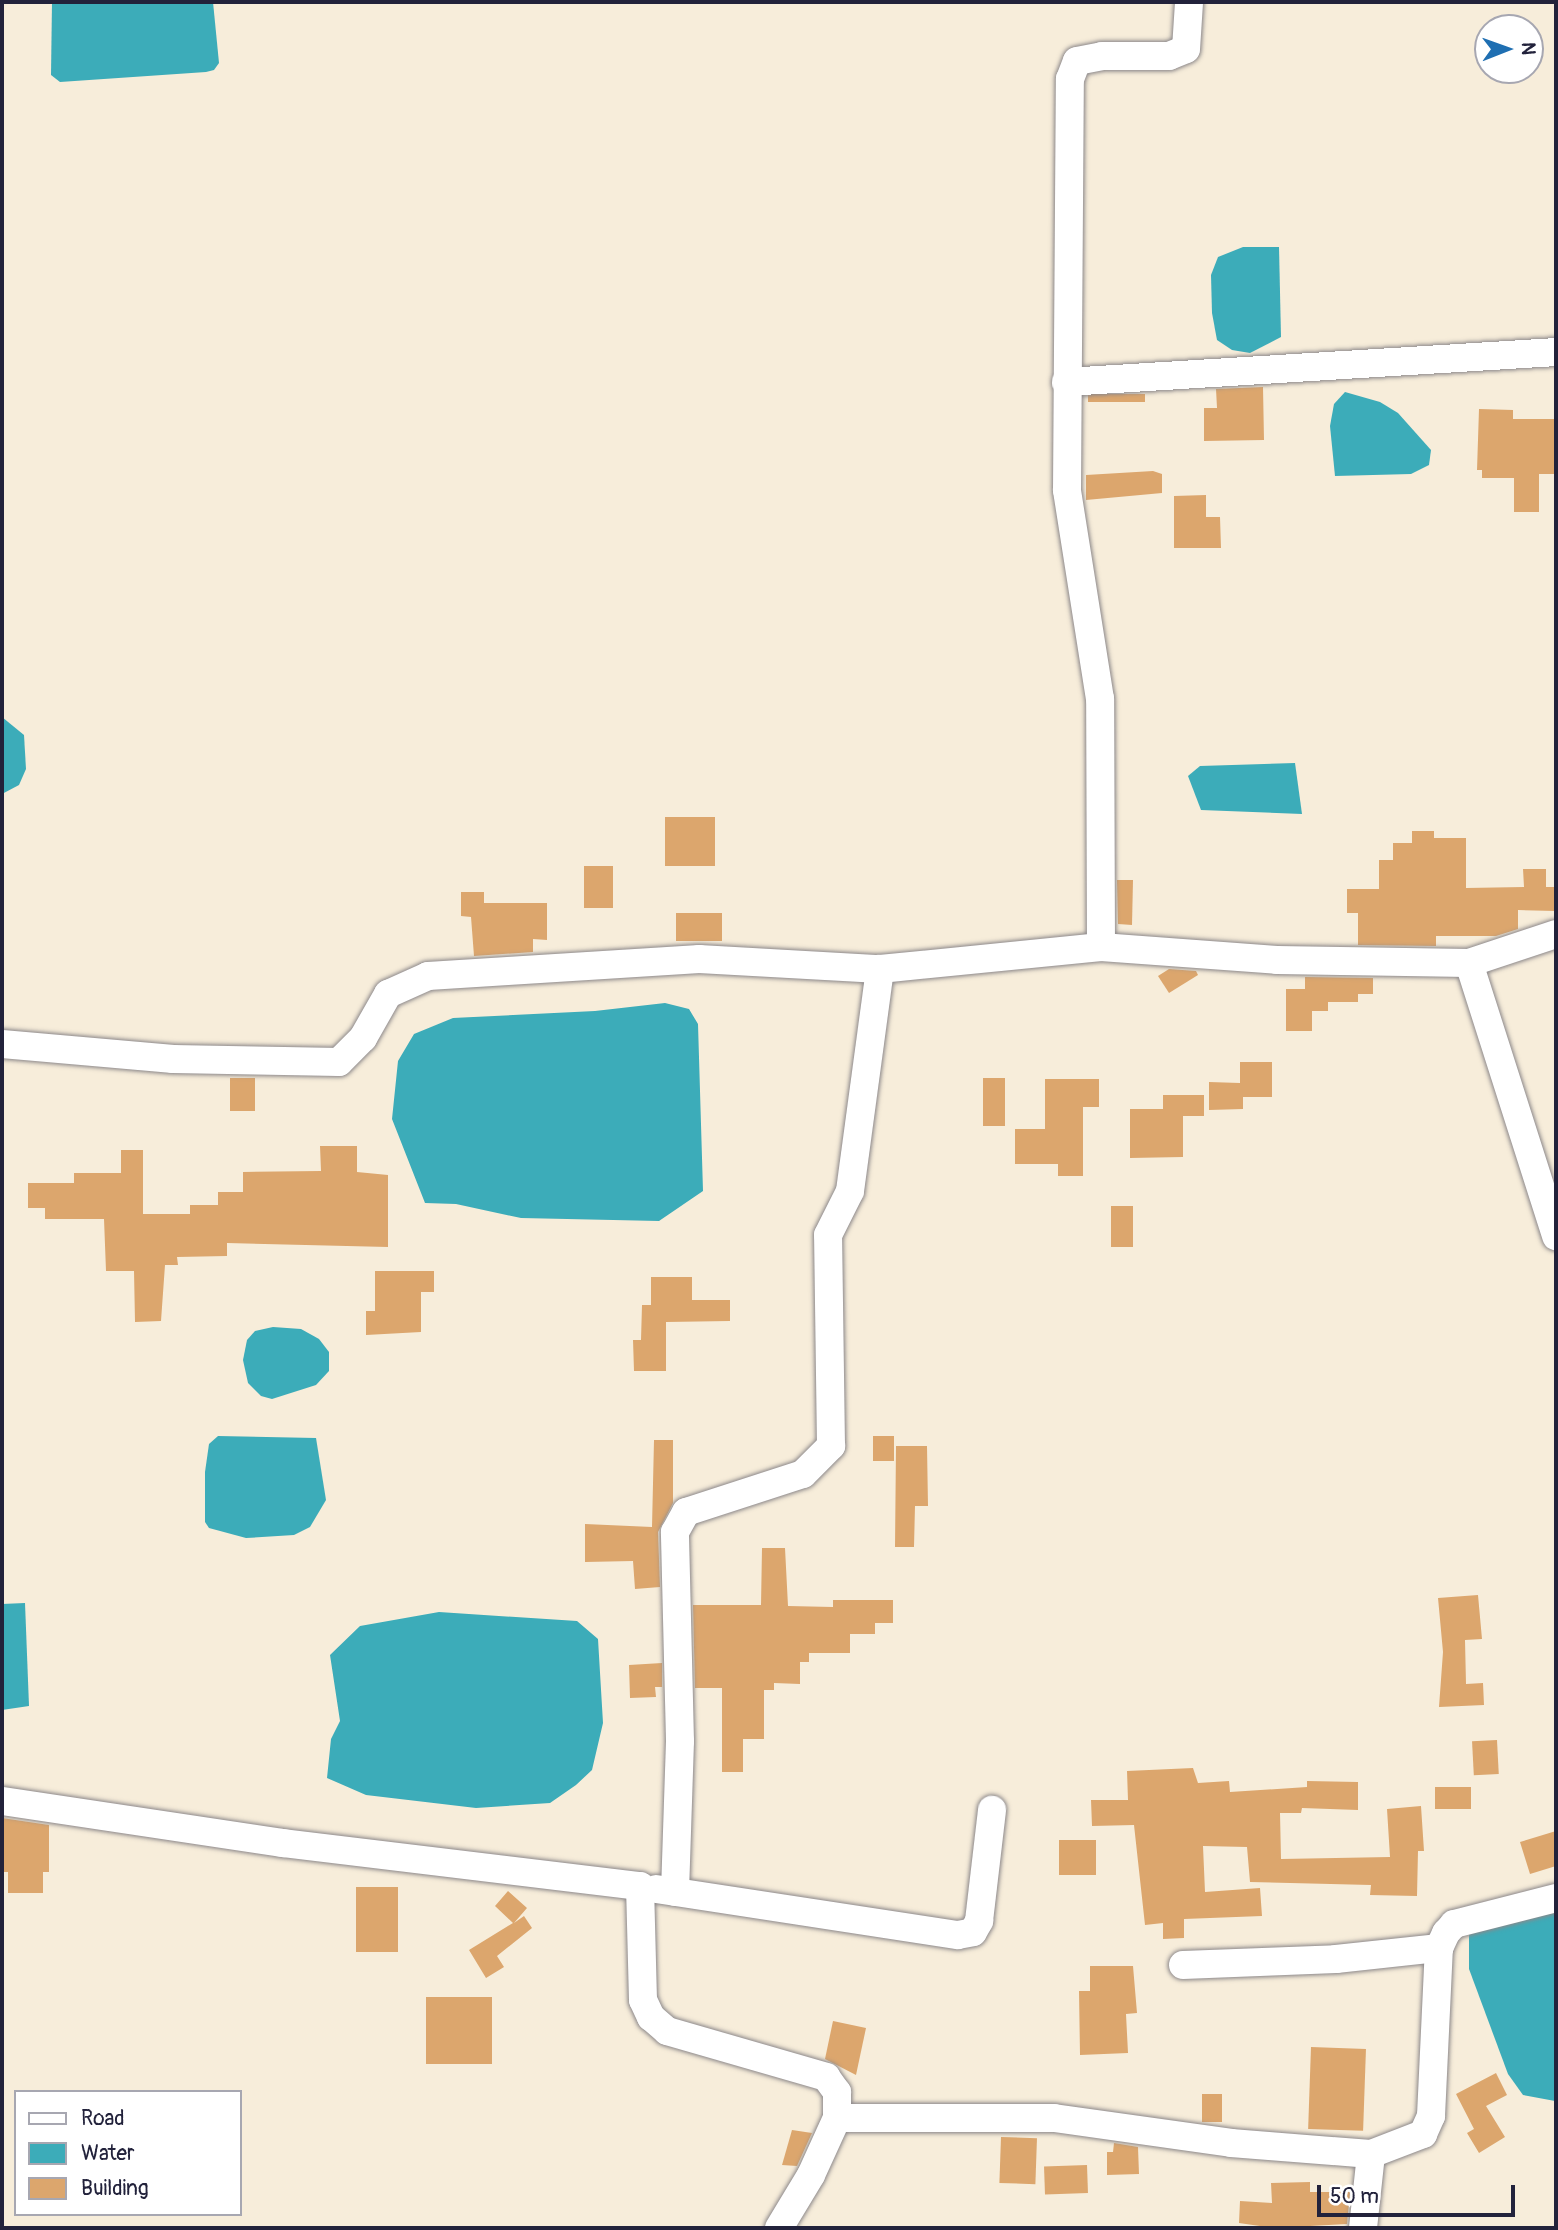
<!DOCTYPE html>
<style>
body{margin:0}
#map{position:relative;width:1558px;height:2230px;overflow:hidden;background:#f7edda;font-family:Pangolin,sans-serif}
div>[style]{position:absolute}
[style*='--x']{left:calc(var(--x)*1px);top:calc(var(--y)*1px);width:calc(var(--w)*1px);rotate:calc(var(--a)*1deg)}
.water>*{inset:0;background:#3cacb9}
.building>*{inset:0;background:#dca66d;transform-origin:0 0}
.roads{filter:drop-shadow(0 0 2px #8c888a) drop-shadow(0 0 2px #8c888a)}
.minor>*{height:28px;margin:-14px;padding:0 14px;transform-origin:14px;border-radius:14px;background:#fff}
span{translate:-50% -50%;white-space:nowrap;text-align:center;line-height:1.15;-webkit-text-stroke:6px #fff;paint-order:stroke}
.frame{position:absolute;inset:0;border:4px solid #22223b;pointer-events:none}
.legend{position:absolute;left:14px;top:2090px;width:228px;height:126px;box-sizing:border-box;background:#fff;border:2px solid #a7a7b1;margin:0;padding:9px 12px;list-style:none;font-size:21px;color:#22223b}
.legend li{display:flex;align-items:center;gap:14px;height:35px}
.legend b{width:35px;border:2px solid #a7a7b1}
.north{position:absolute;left:1474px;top:14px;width:70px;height:70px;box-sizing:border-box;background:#fff;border:2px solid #a7a7b1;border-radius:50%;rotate:89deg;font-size:19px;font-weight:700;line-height:28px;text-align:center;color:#22223b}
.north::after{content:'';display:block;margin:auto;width:24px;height:32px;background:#1f6fb2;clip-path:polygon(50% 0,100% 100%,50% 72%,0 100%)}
.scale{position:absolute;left:1317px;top:2185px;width:198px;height:32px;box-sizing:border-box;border:4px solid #22223b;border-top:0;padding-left:9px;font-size:21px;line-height:24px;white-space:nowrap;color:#22223b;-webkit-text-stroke:5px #fff;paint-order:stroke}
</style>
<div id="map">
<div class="water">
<i style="clip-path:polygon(52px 2px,213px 2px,219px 63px,214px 70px,206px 72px,60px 82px,51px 75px)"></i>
<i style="clip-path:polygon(1243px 247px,1279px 247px,1281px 337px,1250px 353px,1232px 350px,1217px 340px,1212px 313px,1211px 275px,1218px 257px)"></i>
<i style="clip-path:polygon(1345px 392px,1380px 402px,1398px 413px,1431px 450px,1429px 465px,1411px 474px,1335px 476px,1330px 426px,1334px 404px)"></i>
<i style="clip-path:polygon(2px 717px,24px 735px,26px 769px,19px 785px,2px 794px)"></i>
<i style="clip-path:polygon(1295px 763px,1302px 814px,1201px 810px,1188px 776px,1200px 766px)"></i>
<i style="clip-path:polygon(665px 1003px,689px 1009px,698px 1024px,703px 1191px,659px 1221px,521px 1218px,456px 1204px,425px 1203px,392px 1119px,398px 1061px,414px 1034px,453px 1018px,595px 1011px)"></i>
<i style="clip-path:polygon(273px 1327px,301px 1329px,319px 1339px,329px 1352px,329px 1371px,316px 1385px,272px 1399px,261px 1396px,248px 1383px,243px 1360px,247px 1340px,255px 1331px)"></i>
<i style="clip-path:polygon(218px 1436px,316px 1438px,326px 1500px,310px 1527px,294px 1535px,246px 1538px,209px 1528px,205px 1522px,205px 1472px,209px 1444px)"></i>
<i style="clip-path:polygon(25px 1603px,29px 1706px,2px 1710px,2px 1604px)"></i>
<i style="clip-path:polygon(439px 1612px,577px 1621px,598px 1639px,603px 1723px,592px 1770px,576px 1785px,550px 1803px,476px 1808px,366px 1795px,327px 1778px,331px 1739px,340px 1721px,330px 1655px,360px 1626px)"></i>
<i style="clip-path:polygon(1556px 1913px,1556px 2101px,1555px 2101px,1523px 2095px,1508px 2074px,1469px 1969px,1469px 1931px,1504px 1917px)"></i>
</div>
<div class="building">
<i style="clip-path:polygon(1263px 387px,1264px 440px,1204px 441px,1204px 408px,1217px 408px,1216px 389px)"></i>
<i style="left:1145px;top:394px;width:8px;height:57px;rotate:90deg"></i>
<i style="clip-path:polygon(1479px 409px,1513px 410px,1513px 419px,1556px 419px,1556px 474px,1539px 474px,1539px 512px,1514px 512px,1514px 478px,1482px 478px,1482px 470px,1477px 470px)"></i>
<i style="clip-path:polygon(1153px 471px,1162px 474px,1162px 493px,1086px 500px,1086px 475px)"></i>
<i style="clip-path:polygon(1206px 495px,1206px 517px,1220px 517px,1221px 548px,1174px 548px,1174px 496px)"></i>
<i style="left:665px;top:817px;width:50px;height:49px"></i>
<i style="clip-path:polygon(1412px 831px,1434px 831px,1434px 838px,1466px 838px,1466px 888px,1524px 887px,1523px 869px,1546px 869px,1546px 887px,1556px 887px,1556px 911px,1518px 910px,1518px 929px,1496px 936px,1436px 936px,1436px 946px,1358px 945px,1358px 913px,1347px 913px,1347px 889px,1379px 889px,1379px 860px,1393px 860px,1393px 843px,1412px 843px)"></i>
<i style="left:584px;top:866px;width:29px;height:42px"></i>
<i style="clip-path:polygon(1117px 880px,1133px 880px,1132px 925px,1118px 924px)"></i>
<i style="clip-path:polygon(461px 892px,484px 892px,484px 903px,547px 903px,547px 940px,533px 939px,533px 952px,474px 956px,471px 917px,461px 916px)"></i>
<i style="left:676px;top:913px;width:46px;height:28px"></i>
<i style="clip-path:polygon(1169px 969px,1196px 971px,1198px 975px,1169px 993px,1158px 976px)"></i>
<i style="clip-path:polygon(1305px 977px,1373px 978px,1373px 994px,1358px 994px,1358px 1002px,1328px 1002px,1328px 1011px,1312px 1011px,1312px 1031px,1286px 1031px,1286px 989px,1305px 989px)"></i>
<i style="clip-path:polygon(1240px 1062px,1272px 1062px,1272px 1097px,1243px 1097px,1243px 1109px,1209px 1110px,1209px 1082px,1240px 1083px)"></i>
<i style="left:230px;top:1078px;width:25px;height:33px"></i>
<i style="left:983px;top:1078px;width:22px;height:48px"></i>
<i style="clip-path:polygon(1045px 1079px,1099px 1079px,1099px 1107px,1083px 1107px,1083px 1176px,1058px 1176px,1058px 1164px,1015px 1164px,1015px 1129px,1045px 1129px)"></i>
<i style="clip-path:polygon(1163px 1095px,1204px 1095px,1204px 1116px,1183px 1116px,1183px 1157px,1130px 1158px,1130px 1109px,1163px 1109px)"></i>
<i style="clip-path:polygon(320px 1146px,357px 1146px,357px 1172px,388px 1175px,388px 1247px,227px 1243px,227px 1256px,177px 1257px,178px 1265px,165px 1265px,161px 1321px,135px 1322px,134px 1271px,106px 1271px,104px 1219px,45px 1219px,45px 1208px,28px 1208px,28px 1183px,74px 1183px,74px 1173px,121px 1173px,121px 1150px,143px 1150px,143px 1214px,190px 1214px,190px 1205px,218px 1205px,218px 1192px,243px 1192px,243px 1172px,321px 1171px)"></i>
<i style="left:1111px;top:1206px;width:22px;height:41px"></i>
<i style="clip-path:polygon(375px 1271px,434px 1271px,434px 1292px,421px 1292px,421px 1332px,366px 1335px,366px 1311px,375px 1311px)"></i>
<i style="clip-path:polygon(651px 1277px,692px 1277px,692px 1300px,730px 1300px,730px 1321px,666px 1322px,666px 1371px,634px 1371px,633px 1340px,641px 1340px,642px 1305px,651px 1305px)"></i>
<i style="left:873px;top:1436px;width:21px;height:25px"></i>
<i style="clip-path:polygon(654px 1440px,673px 1440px,673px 1503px,658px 1532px,660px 1587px,635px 1589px,633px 1561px,585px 1562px,585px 1524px,652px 1527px)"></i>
<i style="clip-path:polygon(896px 1446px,927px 1446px,928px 1506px,915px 1506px,914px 1547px,895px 1547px)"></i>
<i style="clip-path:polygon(762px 1548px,785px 1548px,788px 1606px,833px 1607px,833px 1600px,893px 1600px,893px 1623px,875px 1623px,875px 1634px,850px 1634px,850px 1653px,809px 1653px,809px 1662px,800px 1662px,800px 1684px,774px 1683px,774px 1690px,764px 1690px,764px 1739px,743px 1739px,743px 1772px,722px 1772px,722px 1688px,695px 1688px,693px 1605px,761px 1605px)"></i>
<i style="clip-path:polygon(1478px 1595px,1482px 1639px,1465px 1640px,1466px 1684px,1483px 1683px,1484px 1705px,1439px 1707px,1443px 1652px,1438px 1598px)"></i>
<i style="clip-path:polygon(662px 1663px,662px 1687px,655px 1687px,656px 1697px,630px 1698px,629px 1665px)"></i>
<i style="left:1497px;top:1740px;width:34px;height:25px;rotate:87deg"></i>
<i style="clip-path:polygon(1193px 1768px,1198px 1783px,1229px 1781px,1230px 1792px,1307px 1787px,1307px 1781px,1358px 1782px,1358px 1810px,1302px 1808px,1301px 1813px,1280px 1813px,1281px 1859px,1390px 1857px,1387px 1809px,1421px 1806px,1424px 1851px,1418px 1851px,1417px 1896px,1370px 1895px,1371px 1885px,1250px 1882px,1247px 1847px,1203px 1846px,1205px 1892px,1260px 1888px,1262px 1916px,1184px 1919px,1184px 1938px,1163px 1939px,1163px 1923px,1145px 1925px,1134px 1825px,1092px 1826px,1091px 1800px,1128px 1800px,1127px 1771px)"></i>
<i style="left:1471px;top:1787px;width:22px;height:36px;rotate:90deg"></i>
<i style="clip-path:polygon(2px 1818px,49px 1825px,49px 1872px,43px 1872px,43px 1893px,8px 1893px,8px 1872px,2px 1872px)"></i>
<i style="clip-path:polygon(1556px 1831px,1556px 1866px,1530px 1874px,1520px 1842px)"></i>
<i style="left:1059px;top:1840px;width:37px;height:35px"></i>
<i style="left:356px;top:1887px;width:42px;height:65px"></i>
<i style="clip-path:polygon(508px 1891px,527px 1908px,514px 1923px,524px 1916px,532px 1928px,497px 1956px,504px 1967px,486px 1978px,469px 1950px,513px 1923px,495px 1906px)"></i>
<i style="clip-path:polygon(1090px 1966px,1133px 1966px,1137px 2013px,1126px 2014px,1128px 2053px,1080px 2055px,1079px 1991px,1090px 1991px)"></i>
<i style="left:426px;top:1997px;width:66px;height:67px"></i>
<i style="clip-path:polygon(833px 2021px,866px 2028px,856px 2075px,825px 2059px)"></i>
<i style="left:1311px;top:2047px;width:55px;height:82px;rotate:2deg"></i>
<i style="clip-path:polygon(1496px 2073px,1507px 2095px,1486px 2106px,1505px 2137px,1479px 2153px,1467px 2133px,1474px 2129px,1456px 2094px)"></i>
<i style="left:1202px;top:2094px;width:20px;height:28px"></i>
<i style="clip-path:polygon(792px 2130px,812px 2133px,797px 2166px,782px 2165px)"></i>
<i style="left:1001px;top:2137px;width:36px;height:46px;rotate:2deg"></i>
<i style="clip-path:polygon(1114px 2143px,1138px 2147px,1139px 2174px,1107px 2175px,1107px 2152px,1113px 2152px)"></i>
<i style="left:1087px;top:2165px;width:28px;height:43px;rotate:88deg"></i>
<i style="clip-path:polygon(1310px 2182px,1310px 2192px,1350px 2192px,1347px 2224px,1273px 2228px,1239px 2223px,1240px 2201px,1272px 2203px,1271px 2183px)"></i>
</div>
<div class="roads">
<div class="minor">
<i style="--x:1066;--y:382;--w:491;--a:-3.5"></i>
<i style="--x:1556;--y:934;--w:92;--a:161.6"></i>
<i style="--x:1469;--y:963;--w:287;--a:72.3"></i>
<i style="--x:1101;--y:947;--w:176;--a:4.2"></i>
<i style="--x:1277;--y:960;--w:192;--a:0.9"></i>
<i style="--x:2;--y:1044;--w:172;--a:5"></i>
<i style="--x:173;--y:1059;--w:166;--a:1"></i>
<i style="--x:339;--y:1062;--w:34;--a:-45"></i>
<i style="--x:363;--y:1038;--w:51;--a:-60.4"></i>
<i style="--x:388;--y:994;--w:44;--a:-24.2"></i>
<i style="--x:428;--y:976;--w:272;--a:-3.6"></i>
<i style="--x:699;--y:959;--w:181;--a:3.2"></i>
<i style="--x:880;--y:969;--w:222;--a:-5.7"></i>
<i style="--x:1101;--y:947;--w:248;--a:-90.2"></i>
<i style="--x:1100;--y:699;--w:212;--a:-99"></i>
<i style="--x:1067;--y:490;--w:411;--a:-89.6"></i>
<i style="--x:1070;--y:79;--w:19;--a:-69"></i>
<i style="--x:1077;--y:61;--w:25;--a:-11"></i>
<i style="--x:1102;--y:56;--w:67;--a:0"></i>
<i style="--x:1169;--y:56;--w:18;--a:-22"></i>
<i style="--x:1186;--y:49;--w:47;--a:-86.3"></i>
<i style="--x:2;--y:1801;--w:284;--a:8.5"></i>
<i style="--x:283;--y:1843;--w:360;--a:6.9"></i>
<i style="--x:640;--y:1886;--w:114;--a:88.5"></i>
<i style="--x:643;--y:2000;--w:19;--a:65"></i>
<i style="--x:651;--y:2017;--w:21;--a:41"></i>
<i style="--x:667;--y:2031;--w:166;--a:16.1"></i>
<i style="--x:826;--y:2077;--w:19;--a:54"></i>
<i style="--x:837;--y:2092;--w:26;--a:90"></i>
<i style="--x:656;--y:1889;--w:305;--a:8.7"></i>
<i style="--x:958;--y:1935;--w:15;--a:-11"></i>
<i style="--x:973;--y:1932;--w:13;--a:-61"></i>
<i style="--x:979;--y:1921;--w:112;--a:-83.3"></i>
<i style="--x:675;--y:1892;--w:151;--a:-88.1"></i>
<i style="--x:680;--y:1741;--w:209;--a:-91.4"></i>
<i style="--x:675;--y:1532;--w:23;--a:-61"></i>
<i style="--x:686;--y:1512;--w:123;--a:-18"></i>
<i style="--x:803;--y:1474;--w:40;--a:-45"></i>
<i style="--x:831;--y:1446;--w:211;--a:-90.8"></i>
<i style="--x:828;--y:1235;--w:49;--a:-63.4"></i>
<i style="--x:850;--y:1191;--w:224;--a:-82.3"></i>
<i style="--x:1183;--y:1965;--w:153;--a:-2.2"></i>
<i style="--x:1336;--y:1959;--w:104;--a:-6.1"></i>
<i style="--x:779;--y:2228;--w:62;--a:-58.9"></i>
<i style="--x:811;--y:2175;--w:63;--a:-65.5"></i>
<i style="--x:837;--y:2118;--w:217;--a:0"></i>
<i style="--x:1054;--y:2118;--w:179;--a:8"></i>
<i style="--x:1231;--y:2143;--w:140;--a:4.5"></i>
<i style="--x:1363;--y:2228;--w:74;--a:-83.8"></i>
<i style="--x:1371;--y:2154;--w:56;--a:-21"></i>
<i style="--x:1423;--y:2134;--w:20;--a:-66"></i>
<i style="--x:1431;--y:2116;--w:168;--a:-87.3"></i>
<i style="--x:1439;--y:1948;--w:17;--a:-65"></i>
<i style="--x:1446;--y:1933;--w:12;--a:-48"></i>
<i style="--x:1454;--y:1924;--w:105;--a:-14.3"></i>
</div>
</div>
<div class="frame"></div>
<ul class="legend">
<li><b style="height:9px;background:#fff"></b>Road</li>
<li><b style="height:19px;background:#3cacb9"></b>Water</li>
<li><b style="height:19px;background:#dca66d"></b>Building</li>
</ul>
<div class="north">N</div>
<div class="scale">50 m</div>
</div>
